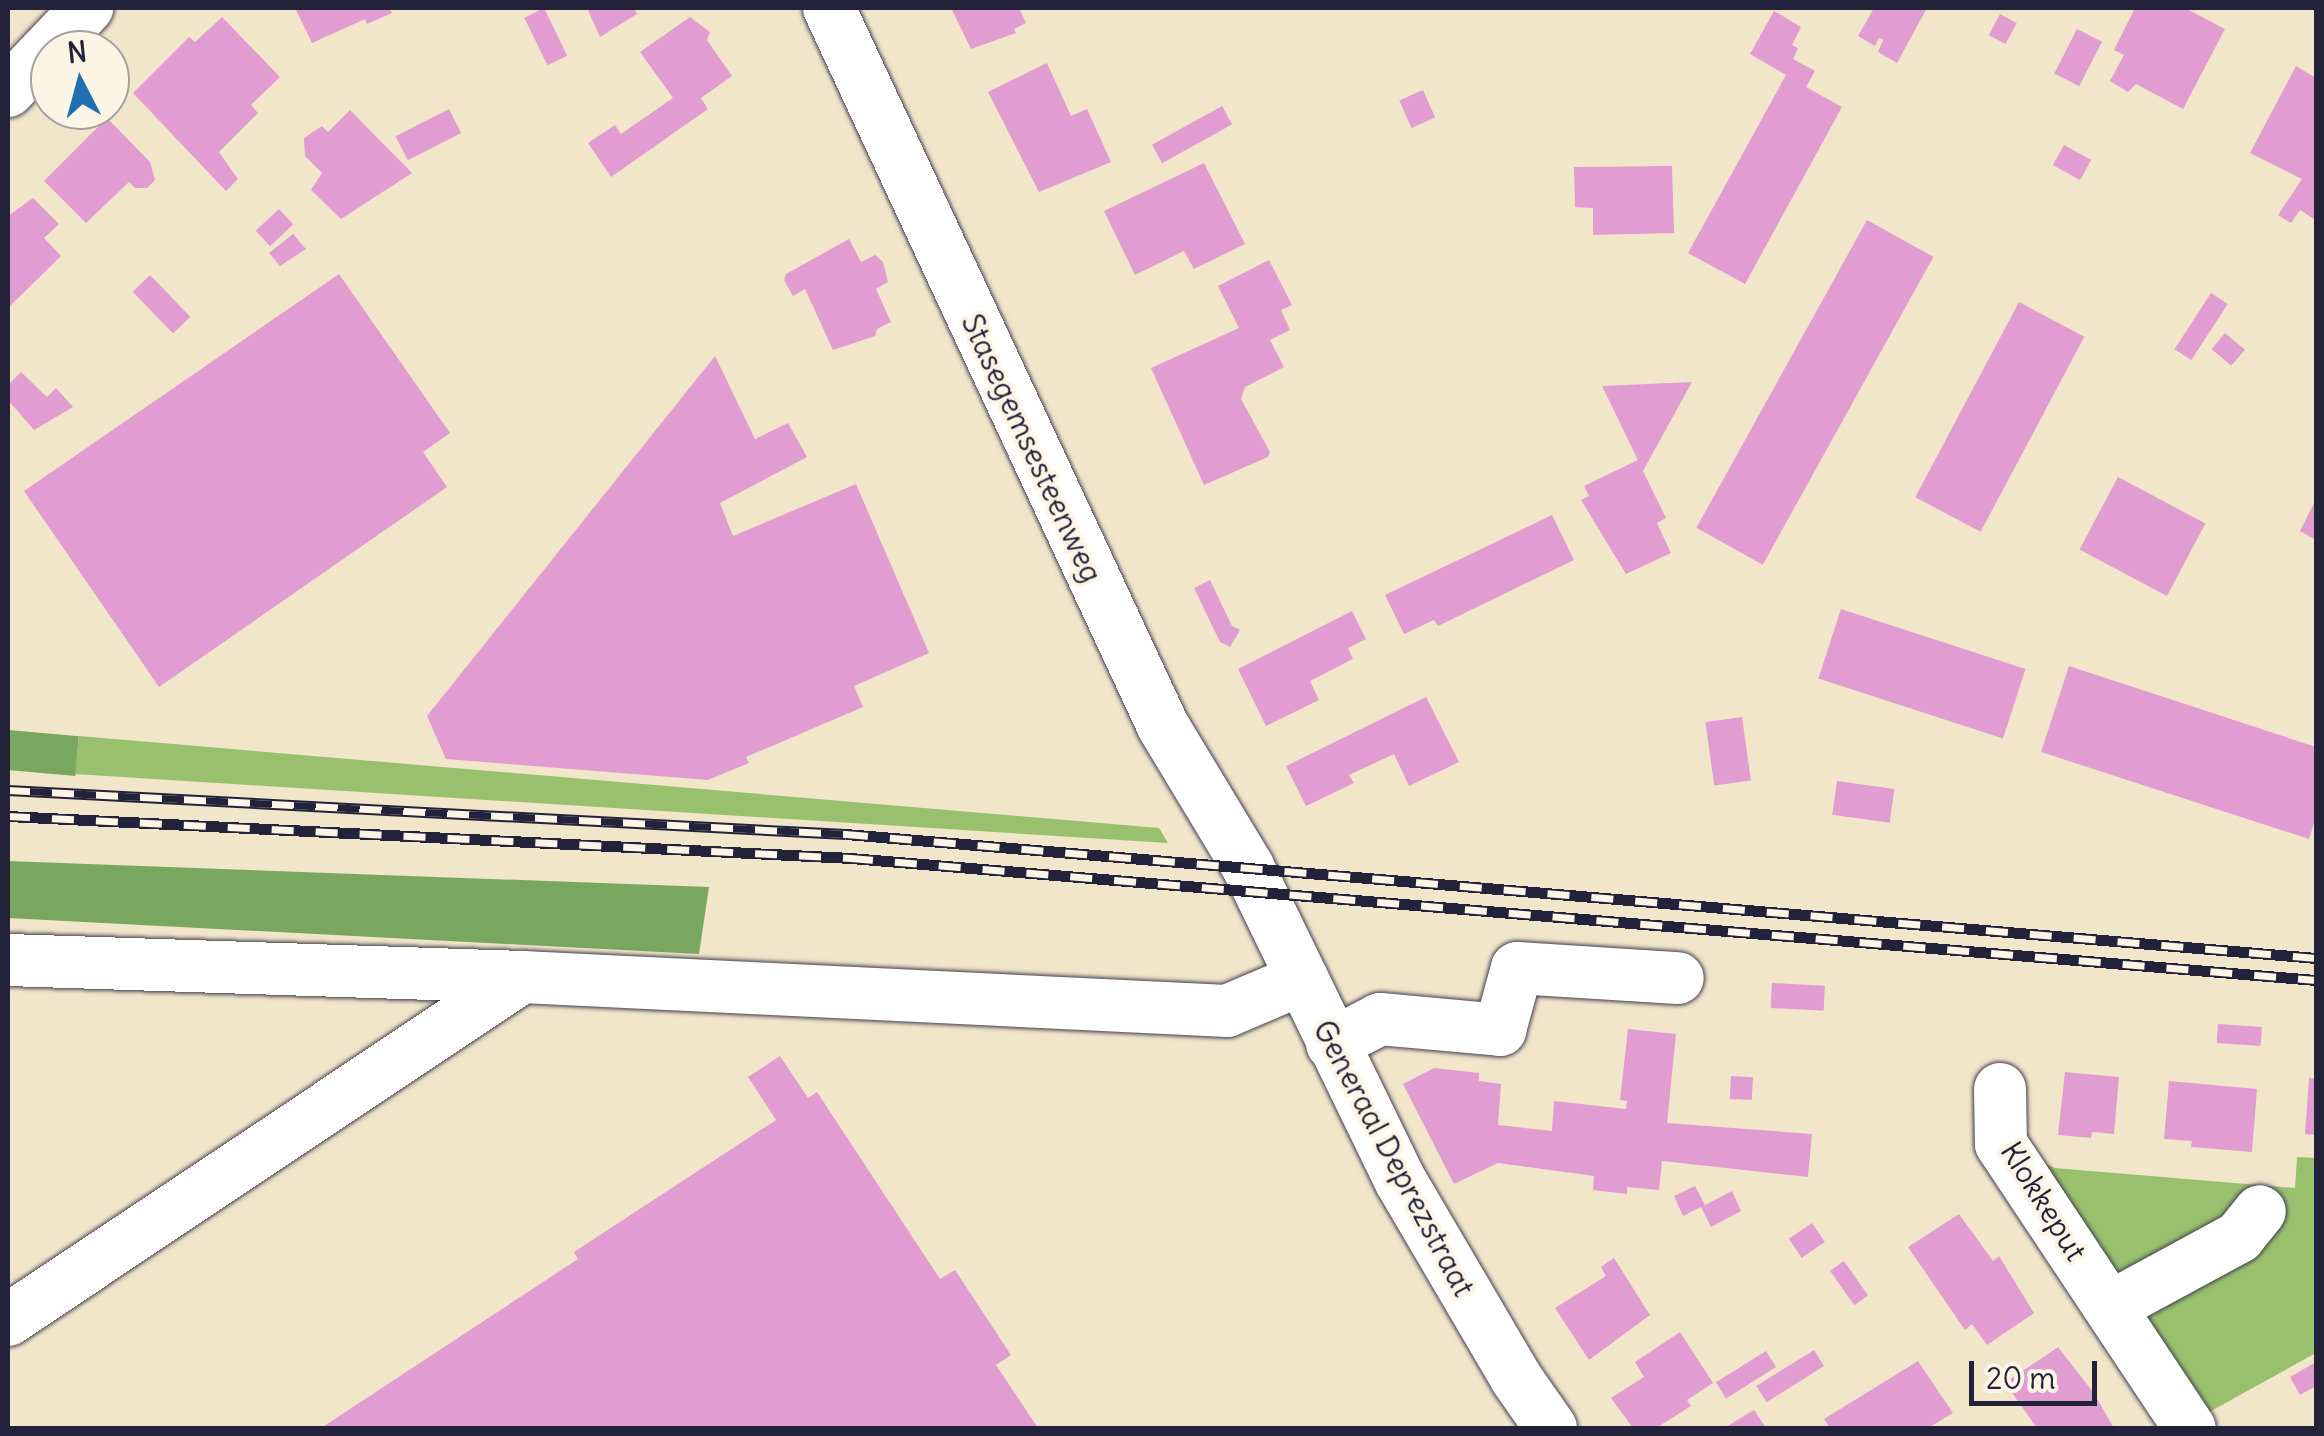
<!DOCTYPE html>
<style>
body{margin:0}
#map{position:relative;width:2324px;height:1436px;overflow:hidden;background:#f2e6ca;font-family:Delius,sans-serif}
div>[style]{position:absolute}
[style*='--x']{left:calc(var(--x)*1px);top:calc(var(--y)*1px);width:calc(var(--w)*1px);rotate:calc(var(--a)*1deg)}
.green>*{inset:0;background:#99c16d}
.forest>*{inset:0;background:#7aa760;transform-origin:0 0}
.building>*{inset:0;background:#e19cd1;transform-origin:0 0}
.roads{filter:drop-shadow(0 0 2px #413f50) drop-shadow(0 0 2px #413f50)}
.minor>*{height:52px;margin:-26px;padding:0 26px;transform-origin:26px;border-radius:26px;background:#fff}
.rail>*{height:11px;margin-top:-5.5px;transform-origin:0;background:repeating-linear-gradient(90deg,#fcf5e5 0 22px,#22223b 0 44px);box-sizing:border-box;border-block:2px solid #22223b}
span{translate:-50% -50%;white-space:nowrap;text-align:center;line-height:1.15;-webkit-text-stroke:8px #fcf5e5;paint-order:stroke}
.street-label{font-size:30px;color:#22223b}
.frame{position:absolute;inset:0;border:10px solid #22223b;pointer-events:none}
.north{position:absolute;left:30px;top:30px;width:100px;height:100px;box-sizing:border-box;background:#fcf5e5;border:2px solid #a5a1a1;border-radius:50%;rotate:354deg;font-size:28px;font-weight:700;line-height:40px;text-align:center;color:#22223b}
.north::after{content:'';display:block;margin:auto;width:35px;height:45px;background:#1f6fb2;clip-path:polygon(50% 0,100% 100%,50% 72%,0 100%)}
.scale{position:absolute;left:1969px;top:1361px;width:128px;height:45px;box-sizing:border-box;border:5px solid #22223b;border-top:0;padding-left:12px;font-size:30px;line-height:35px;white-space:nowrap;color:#22223b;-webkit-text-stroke:8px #fcf5e5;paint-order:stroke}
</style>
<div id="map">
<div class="green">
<i style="clip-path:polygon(79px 736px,1159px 828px,1168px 843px,75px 774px)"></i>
<i style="clip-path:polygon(2297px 1157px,2316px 1158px,2316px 1353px,2202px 1416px,2031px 1158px,2055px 1168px,2295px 1188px)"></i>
</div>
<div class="forest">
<i style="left:8px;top:730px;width:71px;height:40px;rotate:5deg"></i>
<i style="clip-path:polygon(8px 861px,88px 864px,709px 887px,699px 954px,8px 918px)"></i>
</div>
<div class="building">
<i style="clip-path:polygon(295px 8px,389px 8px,392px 13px,367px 24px,365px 19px,312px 43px)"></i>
<i style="left:544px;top:8px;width:53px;height:22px;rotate:64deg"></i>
<i style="clip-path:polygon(587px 8px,634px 8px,637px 14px,600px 37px)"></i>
<i style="clip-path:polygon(951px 8px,1019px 8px,1026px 23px,1014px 29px,1016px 33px,971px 49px)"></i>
<i style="clip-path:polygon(1874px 8px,1927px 8px,1897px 63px,1878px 52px,1883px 40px,1879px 38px,1875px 46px,1858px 36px)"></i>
<i style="clip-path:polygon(2135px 8px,2185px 8px,2225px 29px,2183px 109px,2136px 84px,2128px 92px,2110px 81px,2124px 55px,2114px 50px)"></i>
<i style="clip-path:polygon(1774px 11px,1801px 27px,1792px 45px,1798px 48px,1793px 59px,1815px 71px,1806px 87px,1842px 107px,1745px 284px,1688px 253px,1786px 75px,1750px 54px)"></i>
<i style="left:2000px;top:14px;width:19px;height:24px;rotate:28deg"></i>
<i style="clip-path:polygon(222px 17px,280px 77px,251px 105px,258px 113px,219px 152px,238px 179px,226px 191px,133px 93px,189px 37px,195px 42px)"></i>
<i style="clip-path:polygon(690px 17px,710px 32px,707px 40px,732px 76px,701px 98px,708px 109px,611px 177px,588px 143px,615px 125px,621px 134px,673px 98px,640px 52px)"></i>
<i style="left:2077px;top:29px;width:28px;height:50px;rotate:27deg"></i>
<i style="clip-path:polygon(1047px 63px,1071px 116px,1087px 109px,1111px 162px,1039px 192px,988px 92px)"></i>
<i style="clip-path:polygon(2296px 66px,2316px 78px,2316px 215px,2314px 219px,2300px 210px,2291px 223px,2278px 215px,2302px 179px,2250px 153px)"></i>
<i style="left:1423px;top:90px;width:30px;height:26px;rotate:66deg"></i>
<i style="left:1222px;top:106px;width:21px;height:80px;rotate:61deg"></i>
<i style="left:449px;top:109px;width:27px;height:60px;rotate:63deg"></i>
<i style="clip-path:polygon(350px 110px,412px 173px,341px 219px,311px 190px,322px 173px,305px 156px,304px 138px,322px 126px,328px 132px)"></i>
<i style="clip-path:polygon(107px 118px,150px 162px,155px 180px,147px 188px,135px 188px,129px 182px,86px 223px,44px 181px)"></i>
<i style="left:2064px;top:145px;width:31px;height:23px;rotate:29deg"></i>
<i style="clip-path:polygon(1204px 163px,1245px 244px,1194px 269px,1184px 251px,1135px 275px,1104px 211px)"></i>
<i style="clip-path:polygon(1672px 166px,1674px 233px,1593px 235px,1593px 208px,1575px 207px,1574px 167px)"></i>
<i style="clip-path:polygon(33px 198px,59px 224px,44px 238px,61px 256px,8px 308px,8px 216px)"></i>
<i style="left:279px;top:209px;width:21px;height:32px;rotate:47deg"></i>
<i style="left:1867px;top:220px;width:76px;height:352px;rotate:29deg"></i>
<i style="clip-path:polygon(293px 234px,306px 249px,280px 266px,269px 253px)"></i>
<i style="clip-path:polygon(849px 239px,861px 262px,875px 255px,883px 262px,888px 282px,876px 289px,891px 322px,877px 329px,875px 336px,833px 350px,805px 289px,793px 296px,784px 280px,786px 274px)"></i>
<i style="clip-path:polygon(1269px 260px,1292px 305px,1281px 310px,1290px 330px,1270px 340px,1284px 367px,1245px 387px,1241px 399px,1270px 452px,1268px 457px,1204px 485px,1151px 368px,1239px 328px,1218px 286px)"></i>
<i style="clip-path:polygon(339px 274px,450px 433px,423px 452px,447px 487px,159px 687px,24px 491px)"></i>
<i style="left:150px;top:275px;width:58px;height:24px;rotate:46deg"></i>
<i style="left:2211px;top:293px;width:20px;height:67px;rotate:33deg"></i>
<i style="left:2019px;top:302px;width:74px;height:221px;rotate:28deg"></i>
<i style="left:2225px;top:333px;width:26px;height:21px;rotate:40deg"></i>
<i style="clip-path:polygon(715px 356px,755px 439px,788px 423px,807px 457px,720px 503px,733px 536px,856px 484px,929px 653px,854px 686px,863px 707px,746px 757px,749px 763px,708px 780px,446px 759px,427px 716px)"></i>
<i style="clip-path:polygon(21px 372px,47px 397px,56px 388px,73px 407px,34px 430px,8px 400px,8px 385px)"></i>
<i style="clip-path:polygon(1692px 382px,1643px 471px,1666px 518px,1657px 523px,1671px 553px,1626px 574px,1581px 500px,1589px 496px,1584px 486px,1638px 460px,1602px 386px)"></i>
<i style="left:2118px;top:477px;width:99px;height:82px;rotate:28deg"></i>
<i style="clip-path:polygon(2316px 499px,2316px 540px,2300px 531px)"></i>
<i style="clip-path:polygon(1552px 515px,1574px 560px,1438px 626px,1434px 620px,1404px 634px,1385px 595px)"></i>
<i style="clip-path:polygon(1210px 580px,1232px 626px,1240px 630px,1230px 647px,1220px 642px,1194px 588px)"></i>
<i style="left:1841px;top:609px;width:194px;height:73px;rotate:18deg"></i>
<i style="clip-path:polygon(1352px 611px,1366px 639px,1348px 648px,1353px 659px,1310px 681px,1319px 700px,1266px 726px,1238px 669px)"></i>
<i style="clip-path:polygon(2069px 666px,2316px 747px,2316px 817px,2309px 839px,2041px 752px)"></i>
<i style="clip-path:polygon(1426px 697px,1459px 762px,1409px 786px,1394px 754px,1349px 775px,1354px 783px,1306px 806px,1286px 766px)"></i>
<i style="left:1742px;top:717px;width:64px;height:37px;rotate:82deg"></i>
<i style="left:1837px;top:781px;width:58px;height:34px;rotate:8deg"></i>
<i style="left:1772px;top:983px;width:53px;height:25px;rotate:3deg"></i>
<i style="left:2218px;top:1024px;width:44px;height:19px;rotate:4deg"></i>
<i style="clip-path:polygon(1628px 1029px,1676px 1034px,1667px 1123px,1812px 1134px,1808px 1177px,1662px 1161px,1659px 1190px,1627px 1187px,1627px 1194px,1593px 1190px,1594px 1176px,1498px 1163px,1454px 1184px,1403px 1084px,1434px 1068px,1479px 1073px,1479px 1081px,1501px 1084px,1498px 1125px,1552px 1131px,1554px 1101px,1626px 1109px,1627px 1101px,1620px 1100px)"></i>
<i style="clip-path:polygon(780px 1056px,808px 1098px,817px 1092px,940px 1279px,955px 1270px,1011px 1355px,996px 1365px,1038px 1428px,321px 1428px,578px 1259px,574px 1252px,776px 1120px,748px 1077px)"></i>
<i style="clip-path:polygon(2065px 1072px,2119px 1077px,2114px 1134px,2092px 1132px,2091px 1138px,2058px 1135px)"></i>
<i style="left:1731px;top:1076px;width:22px;height:23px;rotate:3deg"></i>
<i style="clip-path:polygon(2309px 1078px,2316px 1079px,2316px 1135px,2305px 1134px)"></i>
<i style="clip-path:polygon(2169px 1081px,2257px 1089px,2252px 1152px,2191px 1147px,2192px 1141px,2164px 1139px)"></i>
<i style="clip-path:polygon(1695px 1186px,1705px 1205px,1732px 1191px,1741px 1211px,1711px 1227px,1701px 1207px,1683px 1216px,1674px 1196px)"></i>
<i style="clip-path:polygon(1959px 1214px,1993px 1261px,1999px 1256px,2034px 1313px,1987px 1345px,1972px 1324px,1965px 1330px,1908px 1247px)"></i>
<i style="left:1812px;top:1223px;width:23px;height:28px;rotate:56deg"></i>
<i style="clip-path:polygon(1614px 1258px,1650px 1315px,1589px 1360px,1555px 1308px,1606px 1276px,1601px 1267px)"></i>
<i style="left:1844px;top:1261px;width:42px;height:17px;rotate:55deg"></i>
<i style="clip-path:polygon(1680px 1332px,1713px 1383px,1687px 1400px,1691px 1406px,1656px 1428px,1633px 1428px,1611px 1398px,1644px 1377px,1635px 1362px)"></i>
<i style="clip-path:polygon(2058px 1347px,2093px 1392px,2114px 1428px,2037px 1428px,2005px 1383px)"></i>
<i style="left:1814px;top:1350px;width:19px;height:68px;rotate:58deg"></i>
<i style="left:1766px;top:1351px;width:19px;height:59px;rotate:58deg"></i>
<i style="clip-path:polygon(1918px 1361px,1953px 1413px,1928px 1428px,1830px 1428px,1824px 1419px)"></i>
<i style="clip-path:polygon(2316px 1362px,2316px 1386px,2300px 1395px,2290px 1377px)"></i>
<i style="clip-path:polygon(1754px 1410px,1766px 1428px,1724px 1428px)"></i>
</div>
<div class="roads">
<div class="minor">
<i style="--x:829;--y:8;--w:792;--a:65.05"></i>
<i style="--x:1163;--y:726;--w:165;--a:58.9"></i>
<i style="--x:1248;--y:867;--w:348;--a:64.1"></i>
<i style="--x:1400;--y:1180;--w:229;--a:59.6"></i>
<i style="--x:1516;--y:1378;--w:61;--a:55"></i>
<i style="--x:8;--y:91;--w:115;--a:-46.4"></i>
<i style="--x:8;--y:960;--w:514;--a:1.89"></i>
<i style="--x:522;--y:977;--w:706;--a:2.76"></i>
<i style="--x:1227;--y:1011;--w:82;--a:-23.1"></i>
<i style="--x:1332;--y:1044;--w:54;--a:-27.5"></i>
<i style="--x:1380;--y:1019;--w:121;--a:5.2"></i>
<i style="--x:1500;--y:1030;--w:64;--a:-74.7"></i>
<i style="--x:1517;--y:968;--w:161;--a:3.6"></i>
<i style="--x:2000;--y:1089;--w:55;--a:89"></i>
<i style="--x:2001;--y:1144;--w:341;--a:56.4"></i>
<i style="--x:2112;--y:1306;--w:145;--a:-28.5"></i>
<i style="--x:2239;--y:1237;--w:33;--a:-51"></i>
<i style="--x:8;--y:1320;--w:618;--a:-33.72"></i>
</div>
</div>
<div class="rail">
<i style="--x:8;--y:790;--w:839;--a:3.01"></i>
<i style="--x:846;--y:834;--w:1475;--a:4.82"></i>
<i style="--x:8;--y:816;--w:844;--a:2.85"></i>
<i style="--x:851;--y:858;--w:1470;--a:4.76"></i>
</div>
<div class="street-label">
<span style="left:1032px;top:448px;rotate:65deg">Stasegemsesteenweg</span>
<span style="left:1394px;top:1158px;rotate:62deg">Generaal Deprezstraat</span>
<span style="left:2044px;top:1201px;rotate:58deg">Klokkeput</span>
</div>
<div class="frame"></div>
<div class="north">N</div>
<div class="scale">20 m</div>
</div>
